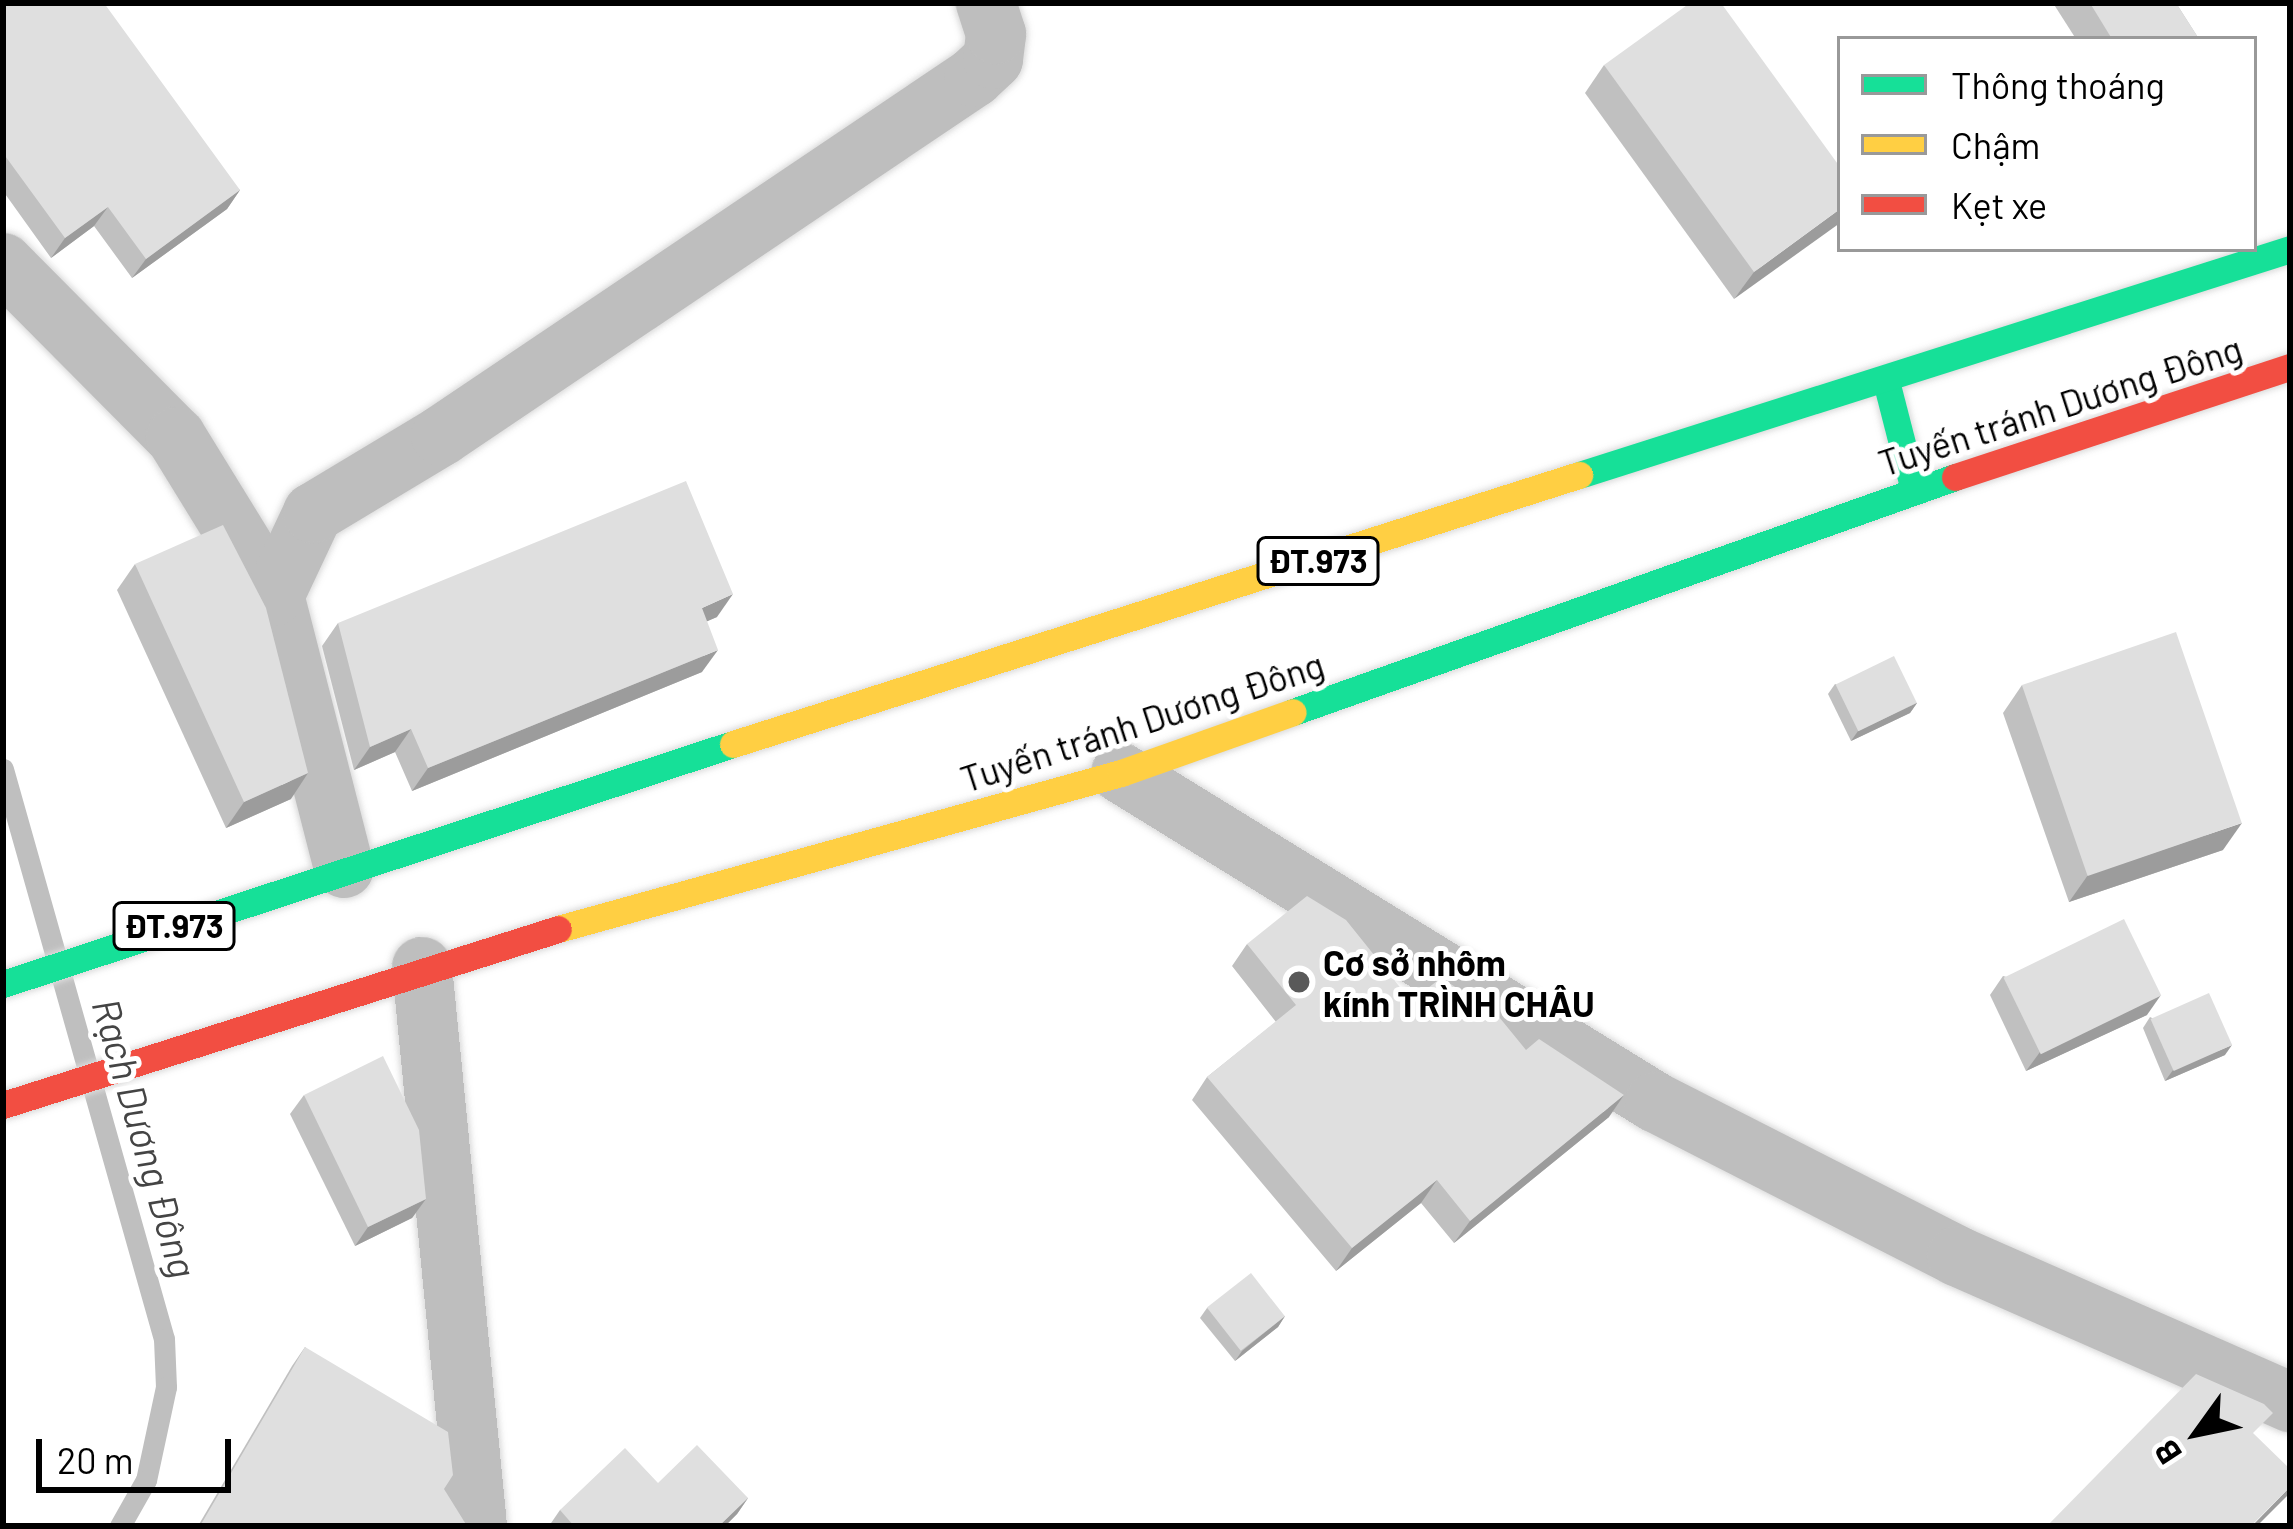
<!DOCTYPE html>
<meta charset="utf-8">
<style>
body{margin:0}
#map{position:relative;width:2293px;height:1529px;overflow:hidden;background:#fff;font-family:Barlow,sans-serif}
div>[style]{position:absolute}
[style*='--x']{left:calc(var(--x)*1px);top:calc(var(--y)*1px);width:calc(var(--w)*1px);rotate:calc(var(--a)*1deg)}
.stream>*{height:21px;margin:-10.5px;padding:0 10.5px;transform-origin:10.5px;border-radius:10.5px;background:#bfbfbf}
.roads{filter:drop-shadow(0 0 3px #dbdbdb) drop-shadow(0 0 3px #dbdbdb)}
.street>*{height:60px;margin:-30px;padding:0 30px;transform-origin:30px;border-radius:30px;background:#bebebe}
.fast>*{height:27px;margin:-13.5px;padding:0 13.5px;transform-origin:13.5px;border-radius:13.5px;background:#16e098}
.slow>*{height:27px;margin:-13.5px;padding:0 13.5px;transform-origin:13.5px;border-radius:13.5px;background:#ffcf43}
.jam>*{height:27px;margin:-13.5px;padding:0 13.5px;transform-origin:13.5px;border-radius:13.5px;background:#f24e42}
.wall>*{inset:0;background:#c0c0c0}
.shaded-wall>*{inset:0;background:#9c9c9c}
.building>*{inset:0;background:#dfdfdf;transform-origin:0 0}
.dots>*{width:33px;height:33px;translate:-50% -50%;box-sizing:border-box;border:6px solid #fff;border-radius:50%}
span{translate:-50% -50%;white-space:nowrap;text-align:center;line-height:1.15;-webkit-text-stroke:10px #fff;paint-order:stroke}
.shield-label span{padding:3px 9px;background:#fff;border:3px solid;border-radius:9px;-webkit-text-stroke-width:0}
.shield-label{font-size:33px;color:#000;font-weight:700}
.street-label{font-size:36px;color:#000}
.poi-label{font-size:36px;color:#000;font-weight:700}
.left{translate:0 -50%;text-align:left}
.water-label{font-size:39px;color:#444;font-style:italic}
.frame{position:absolute;inset:0;border:6px solid #000;pointer-events:none}
.legend{position:absolute;left:1837px;top:36px;width:420px;height:216px;box-sizing:border-box;background:#fff;border:3px solid #999;margin:0;padding:15px 21px;list-style:none;font-size:36px;color:#000}
.legend li{display:flex;align-items:center;gap:24px;height:60px}
.legend b{width:60px;border:3px solid #999}
.north{position:absolute;left:2137px;top:1373px;width:120px;height:120px;-webkit-text-stroke:9px #fff;paint-order:stroke;rotate:237deg;font-size:33px;font-weight:700;line-height:48px;text-align:center;color:#000}
.north::after{content:'';display:block;margin:auto;width:42px;height:54px;background:#000;clip-path:polygon(50% 0,100% 100%,50% 72%,0 100%)}
.scale{position:absolute;left:36px;top:1439px;width:195px;height:54px;box-sizing:border-box;border:6px solid #000;border-top:0;padding-left:15px;font-size:36px;line-height:42px;white-space:nowrap;color:#000;-webkit-text-stroke:9px #fff;paint-order:stroke}
</style>
<div id="map">
<div class="stream">
<i style="--x:3;--y:769;--w:592;--a:74.23"></i>
<i style="--x:164;--y:1339;--w:48;--a:87.6"></i>
<i style="--x:166;--y:1387;--w:95;--a:102.1"></i>
<i style="--x:146;--y:1480;--w:53;--a:119.5"></i>
</div>
<div class="roads">
<div class="street">
<i style="--x:3;--y:263;--w:245;--a:45.2"></i>
<i style="--x:176;--y:437;--w:187;--a:58.4"></i>
<i style="--x:1121;--y:773;--w:627;--a:31.64"></i>
<i style="--x:1655;--y:1102;--w:339;--a:27"></i>
<i style="--x:1957;--y:1256;--w:364;--a:23.7"></i>
<i style="--x:344;--y:868;--w:281;--a:-104.4"></i>
<i style="--x:274;--y:596;--w:92;--a:-64.8"></i>
<i style="--x:313;--y:513;--w:149;--a:-31"></i>
<i style="--x:441;--y:436;--w:643;--a:-33.96"></i>
<i style="--x:974;--y:77;--w:26;--a:-43"></i>
<i style="--x:993;--y:59;--w:25;--a:-83"></i>
<i style="--x:996;--y:34;--w:33;--a:-108"></i>
<i style="--x:422;--y:967;--w:562;--a:84.38"></i>
</div>
<div class="fast">
<i style="--x:1886;--y:381;--w:113;--a:75.6"></i>
<i style="--x:1579;--y:475;--w:746;--a:-17.63"></i>
<i style="--x:1293;--y:712;--w:702;--a:-19.54"></i>
<i style="--x:3;--y:984;--w:768;--a:-18.2"></i>
</div>
<div class="slow">
<i style="--x:733;--y:744;--w:888;--a:-17.64"></i>
<i style="--x:558;--y:929;--w:584;--a:-15.49"></i>
<i style="--x:1121;--y:773;--w:182;--a:-19.5"></i>
</div>
<div class="jam">
<i style="--x:1955;--y:477;--w:353;--a:-18.2"></i>
<i style="--x:3;--y:1105;--w:582;--a:-17.59"></i>
</div>
</div>
<div class="wall">
<i style="clip-path:polygon(3px 3px,240px 190px,227px 209px,132px 278px,94px 226px,51px 258px,3px 191px)"></i>
<i style="clip-path:polygon(2053px 3px,2176px 3px,2199px 39px,2076px 39px)"></i>
<i style="clip-path:polygon(1604px 65px,1840px 167px,1734px 299px,1585px 93px)"></i>
<i style="clip-path:polygon(135px 564px,291px 799px,226px 828px,117px 590px)"></i>
<i style="clip-path:polygon(717px 617px,707px 621px,702px 672px,412px 791px,395px 752px,354px 770px,322px 646px,338px 623px)"></i>
<i style="clip-path:polygon(1835px 684px,1917px 703px,1910px 713px,1851px 741px,1828px 694px)"></i>
<i style="clip-path:polygon(2022px 685px,2223px 850px,2069px 902px,2003px 713px)"></i>
<i style="clip-path:polygon(1247px 944px,1411px 1001px,1526px 1050px,1609px 1117px,1454px 1243px,1421px 1203px,1336px 1271px,1192px 1100px,1207px 1077px,1276px 1022px,1232px 966px)"></i>
<i style="clip-path:polygon(2003px 976px,2147px 1015px,2026px 1071px,1990px 995px)"></i>
<i style="clip-path:polygon(2150px 1017px,2225px 1055px,2165px 1081px,2143px 1028px)"></i>
<i style="clip-path:polygon(304px 1095px,426px 1199px,412px 1218px,355px 1246px,290px 1114px)"></i>
<i style="clip-path:polygon(1207px 1308px,1285px 1316px,1278px 1327px,1235px 1361px,1200px 1318px)"></i>
<i style="clip-path:polygon(305px 1347px,444px 1489px,467px 1526px,198px 1526px,292px 1366px)"></i>
<i style="clip-path:polygon(658px 1483px,748px 1498px,737px 1514px,725px 1526px,549px 1526px,560px 1510px)"></i>
</div>
<div class="shaded-wall">
<i style="clip-path:polygon(240px 190px,227px 209px,132px 278px,146px 259px)"></i>
<i style="clip-path:polygon(108px 207px,94px 226px,51px 258px,65px 238px)"></i>
<i style="clip-path:polygon(1840px 209px,1840px 223px,1734px 299px,1754px 272px)"></i>
<i style="clip-path:polygon(733px 594px,717px 617px,685px 631px,702px 608px)"></i>
<i style="clip-path:polygon(718px 650px,702px 672px,412px 791px,428px 768px)"></i>
<i style="clip-path:polygon(1917px 703px,1910px 713px,1851px 741px,1858px 731px)"></i>
<i style="clip-path:polygon(411px 729px,395px 752px,354px 770px,370px 747px)"></i>
<i style="clip-path:polygon(308px 773px,291px 799px,226px 828px,244px 802px)"></i>
<i style="clip-path:polygon(2242px 823px,2223px 850px,2069px 902px,2088px 875px)"></i>
<i style="clip-path:polygon(2161px 995px,2147px 1015px,2026px 1071px,2040px 1052px)"></i>
<i style="clip-path:polygon(2232px 1045px,2225px 1055px,2165px 1081px,2173px 1070px)"></i>
<i style="clip-path:polygon(1624px 1095px,1609px 1117px,1454px 1243px,1470px 1221px)"></i>
<i style="clip-path:polygon(1437px 1180px,1421px 1203px,1336px 1271px,1352px 1248px)"></i>
<i style="clip-path:polygon(426px 1199px,412px 1218px,355px 1246px,368px 1227px)"></i>
<i style="clip-path:polygon(1285px 1316px,1278px 1327px,1235px 1361px,1242px 1351px)"></i>
<i style="clip-path:polygon(2290px 1487px,2287px 1496px,2257px 1526px,2252px 1526px)"></i>
<i style="clip-path:polygon(748px 1498px,737px 1514px,725px 1526px,719px 1526px)"></i>
</div>
<div class="building">
<i style="clip-path:polygon(3px 3px,104px 3px,240px 190px,146px 259px,108px 207px,65px 238px,3px 153px)"></i>
<i style="clip-path:polygon(1690px 3px,1721px 3px,1840px 167px,1840px 209px,1754px 272px,1604px 65px)"></i>
<i style="clip-path:polygon(2090px 3px,2176px 3px,2199px 39px,2112px 39px)"></i>
<i style="clip-path:polygon(686px 481px,733px 594px,702px 608px,718px 650px,428px 768px,411px 729px,370px 747px,338px 623px)"></i>
<i style="clip-path:polygon(223px 525px,266px 608px,308px 773px,244px 802px,135px 564px)"></i>
<i style="left:2176px;top:632px;width:202px;height:163px;rotate:71deg"></i>
<i style="left:1894px;top:656px;width:52px;height:65px;rotate:64deg"></i>
<i style="clip-path:polygon(1307px 896px,1346px 920px,1411px 1001px,1441px 978px,1495px 1012px,1526px 1050px,1539px 1039px,1624px 1095px,1470px 1221px,1437px 1180px,1352px 1248px,1207px 1077px,1296px 1005px,1247px 944px)"></i>
<i style="left:2124px;top:919px;width:85px;height:134px;rotate:64deg"></i>
<i style="left:2209px;top:993px;width:57px;height:64px;rotate:66deg"></i>
<i style="clip-path:polygon(383px 1056px,419px 1130px,426px 1199px,368px 1227px,304px 1095px)"></i>
<i style="left:1251px;top:1273px;width:55px;height:56px;rotate:52deg"></i>
<i style="clip-path:polygon(305px 1347px,448px 1432px,453px 1475px,444px 1489px,467px 1526px,200px 1526px)"></i>
<i style="clip-path:polygon(2196px 1374px,2264px 1404px,2273px 1413px,2253px 1433px,2290px 1469px,2290px 1487px,2253px 1524px,2255px 1526px,2047px 1526px)"></i>
<i style="clip-path:polygon(697px 1445px,748px 1498px,719px 1526px,574px 1526px,560px 1510px,625px 1448px,658px 1483px)"></i>
</div>
<div class="dots">
<i style="left:1299px;top:982px;background:#595959"></i>
</div>
<div class="shield-label">
<span style="left:1318px;top:561px">ĐT.973</span>
<span style="left:174px;top:926px">ĐT.973</span>
</div>
<div class="street-label">
<span style="left:2060px;top:405px;rotate:-18deg">Tuyến tránh Dương Đông</span>
<span style="left:1142px;top:721px;rotate:-18deg">Tuyến tránh Dương Đông</span>
</div>
<div class="poi-label">
<span class="left" style="left:1323px;top:982px">Cơ sở nhôm<br>kính TRÌNH CHÂU</span>
</div>
<div class="water-label">
<span style="left:145px;top:1138px;rotate:74deg">Rạch Dương Đông</span>
</div>
<div class="frame"></div>
<ul class="legend">
<li><b style="height:15px;background:#16e098"></b>Thông thoáng</li>
<li><b style="height:15px;background:#ffcf43"></b>Chậm</li>
<li><b style="height:15px;background:#f24e42"></b>Kẹt xe</li>
</ul>
<div class="north">B</div>
<div class="scale">20 m</div>
</div>
